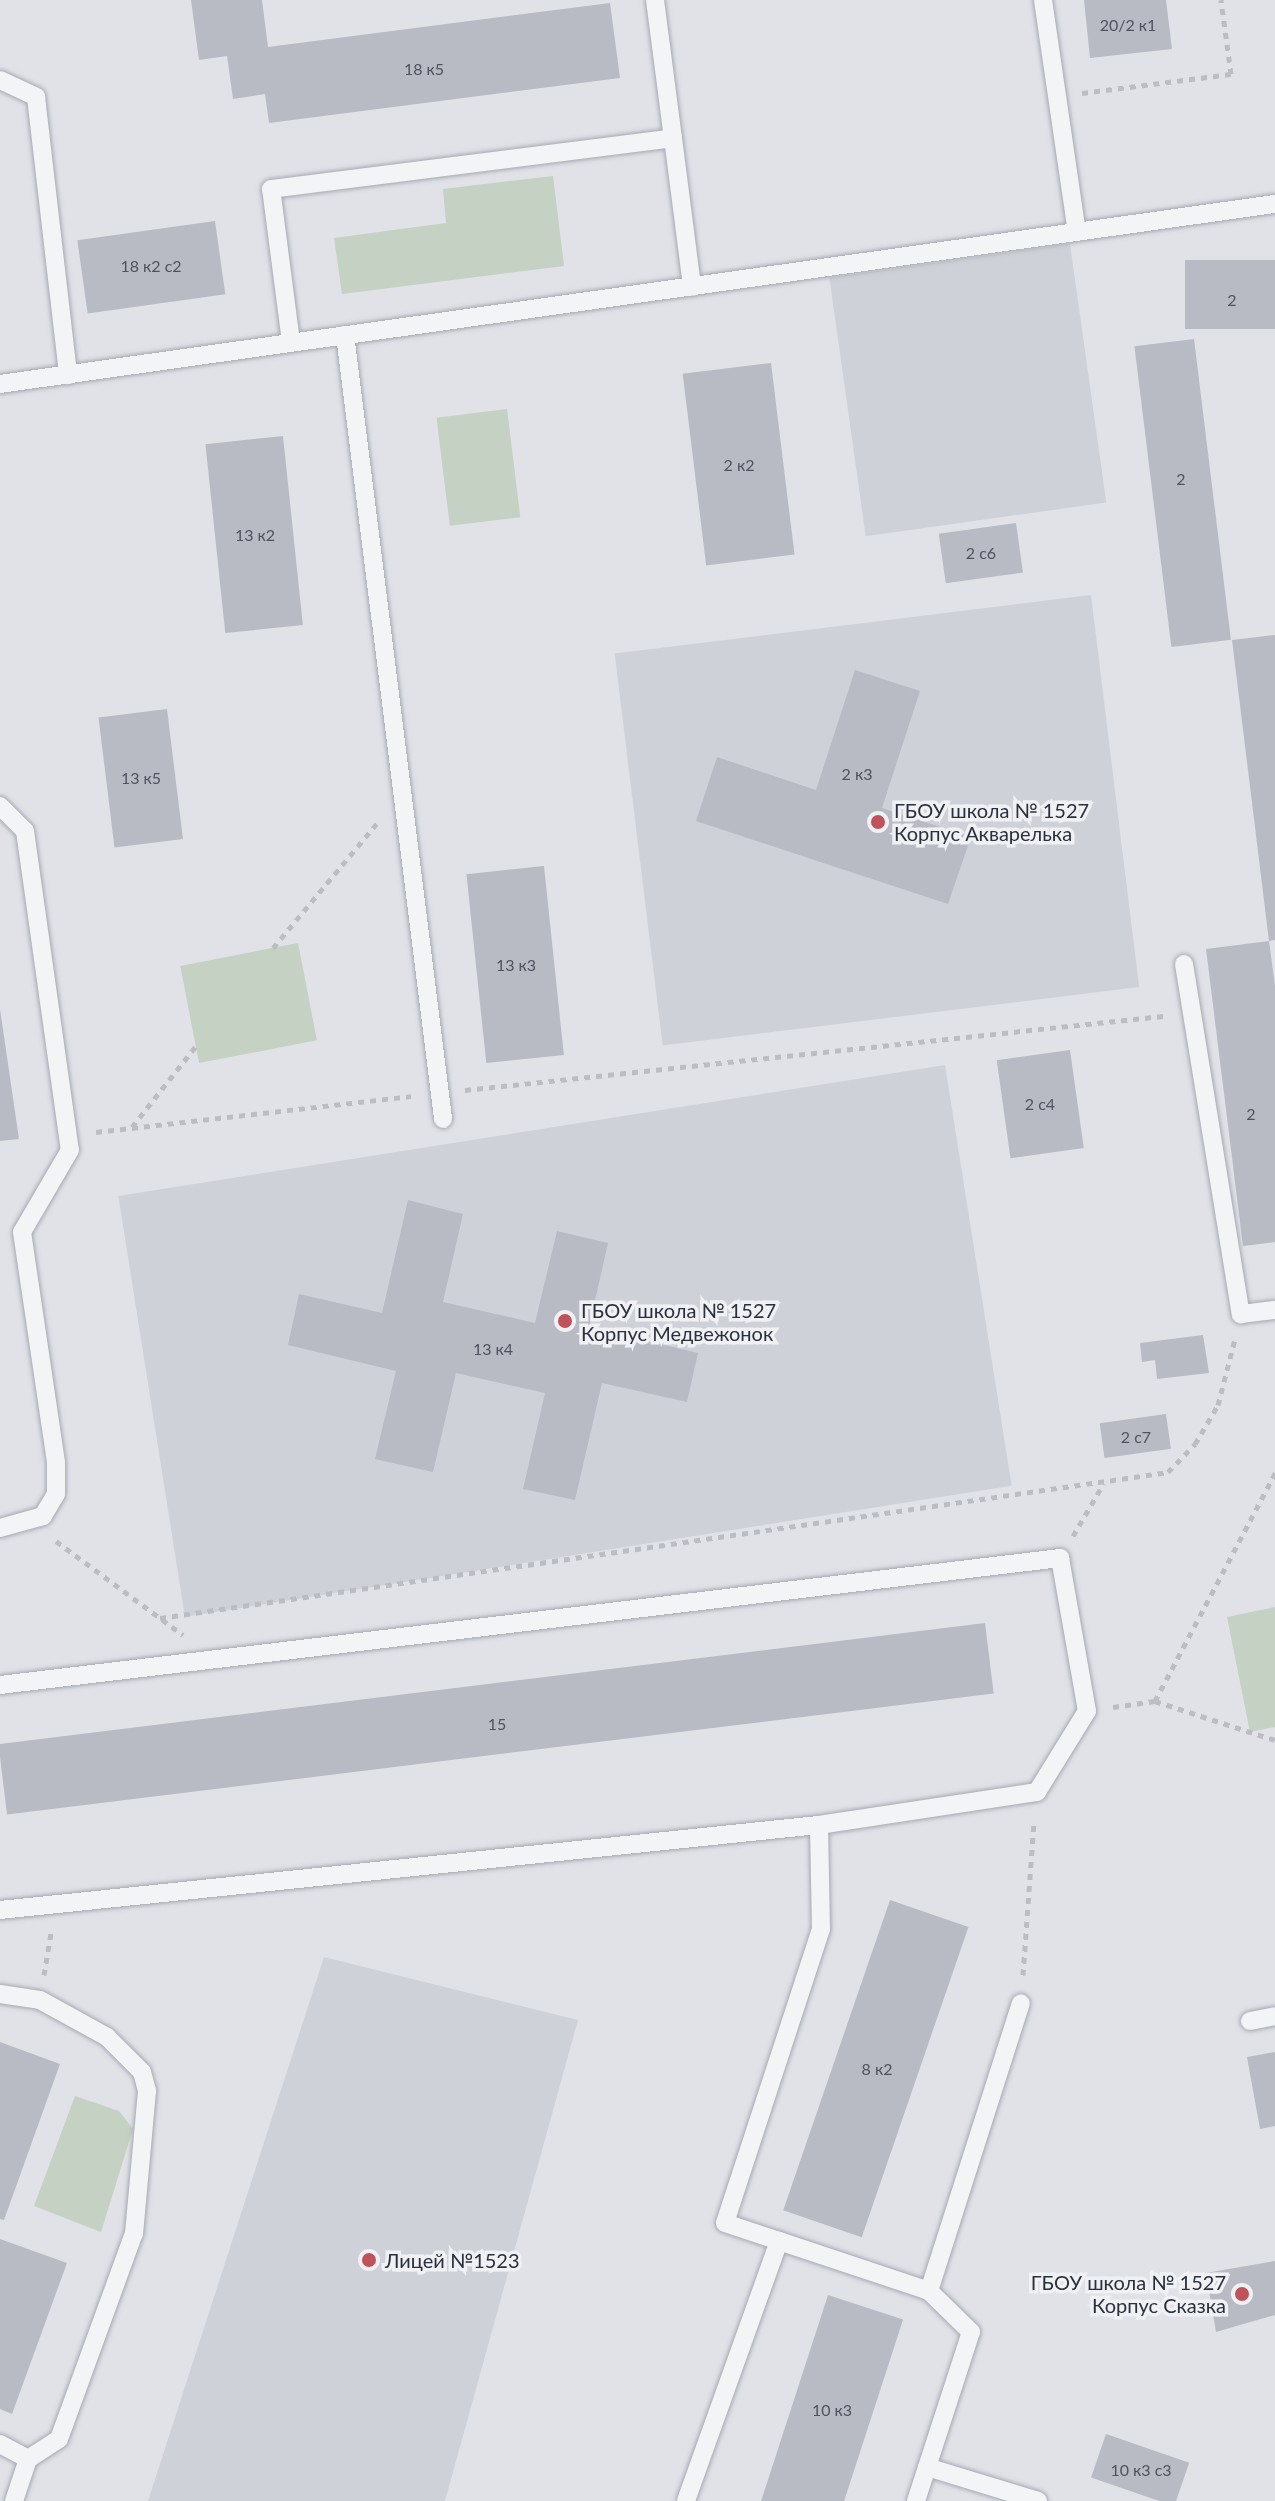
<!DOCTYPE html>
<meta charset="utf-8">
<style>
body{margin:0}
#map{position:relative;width:1275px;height:2501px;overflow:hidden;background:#e0e2e8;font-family:Lato,sans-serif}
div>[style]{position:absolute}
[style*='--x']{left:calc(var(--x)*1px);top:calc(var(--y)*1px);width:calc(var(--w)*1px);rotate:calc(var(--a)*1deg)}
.built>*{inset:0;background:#cfd1d9;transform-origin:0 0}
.green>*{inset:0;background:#c5d1c2;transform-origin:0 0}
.building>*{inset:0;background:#b8bbc4;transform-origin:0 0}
.path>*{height:5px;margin-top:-2.5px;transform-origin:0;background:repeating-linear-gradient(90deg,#bbbdc2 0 6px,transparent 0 12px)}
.roads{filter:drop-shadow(0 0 2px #a6a9b1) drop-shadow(0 0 2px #a6a9b1)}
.service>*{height:18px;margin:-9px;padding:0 9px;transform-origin:9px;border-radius:9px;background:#f3f4f6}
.dots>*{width:22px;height:22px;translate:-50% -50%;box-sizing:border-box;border:4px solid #f0f1f5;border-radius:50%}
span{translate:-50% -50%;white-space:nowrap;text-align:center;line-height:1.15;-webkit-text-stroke:7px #f0f1f5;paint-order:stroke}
.number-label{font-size:16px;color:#4e535f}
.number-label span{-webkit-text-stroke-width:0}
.poi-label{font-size:20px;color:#2b303d}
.left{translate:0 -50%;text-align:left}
.right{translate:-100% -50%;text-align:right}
</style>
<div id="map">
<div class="built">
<i style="left:1070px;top:244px;width:261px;height:243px;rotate:82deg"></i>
<i style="left:1091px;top:595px;width:395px;height:480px;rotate:83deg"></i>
<i style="left:945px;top:1065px;width:426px;height:837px;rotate:81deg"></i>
<i style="clip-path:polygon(324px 1957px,578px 2020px,445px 2501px,148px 2501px)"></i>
</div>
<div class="green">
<i style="clip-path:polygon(553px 176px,564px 266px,342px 294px,334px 238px,446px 223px,443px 189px)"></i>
<i style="left:507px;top:409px;width:109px;height:71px;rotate:83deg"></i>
<i style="left:298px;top:943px;width:99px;height:120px;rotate:79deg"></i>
<i style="clip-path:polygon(1275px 1607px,1275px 1727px,1250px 1732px,1227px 1617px)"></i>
<i style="clip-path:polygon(75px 2096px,119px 2111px,133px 2129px,101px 2232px,34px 2206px)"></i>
</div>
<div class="building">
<i style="clip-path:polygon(191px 0,262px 0,268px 47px,610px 3px,620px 78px,269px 123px,265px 94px,233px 99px,227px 56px,199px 60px)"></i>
<i style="clip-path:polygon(1084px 0,1166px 0,1172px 49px,1090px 58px)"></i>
<i style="left:215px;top:221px;width:74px;height:139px;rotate:82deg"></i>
<i style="left:1275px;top:260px;width:69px;height:90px;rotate:90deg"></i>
<i style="left:1194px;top:339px;width:303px;height:60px;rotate:83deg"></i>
<i style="left:771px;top:363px;width:193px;height:89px;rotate:83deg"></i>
<i style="left:283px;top:436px;width:190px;height:78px;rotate:84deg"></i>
<i style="left:1016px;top:523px;width:50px;height:78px;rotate:82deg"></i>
<i style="clip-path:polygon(1275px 635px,1275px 940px,1269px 941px,1232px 640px)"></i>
<i style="clip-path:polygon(855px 670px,920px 691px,882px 808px,971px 837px,948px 904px,696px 821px,717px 757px,816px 790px)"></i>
<i style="left:167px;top:709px;width:131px;height:69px;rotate:83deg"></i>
<i style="left:544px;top:866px;width:190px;height:78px;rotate:84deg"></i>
<i style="clip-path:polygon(1269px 941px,1275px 986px,1275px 1242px,1243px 1246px,1206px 949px)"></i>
<i style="clip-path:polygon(0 1009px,19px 1139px,0 1141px)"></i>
<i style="left:1070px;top:1050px;width:99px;height:74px;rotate:82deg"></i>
<i style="clip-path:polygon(408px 1200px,463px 1214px,443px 1302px,535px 1323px,557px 1231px,608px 1243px,589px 1327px,698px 1353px,687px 1402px,602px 1383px,575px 1500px,523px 1489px,545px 1393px,456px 1373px,433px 1472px,375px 1459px,396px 1371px,288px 1345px,299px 1294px,382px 1313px)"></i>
<i style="clip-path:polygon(1203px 1335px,1209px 1373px,1157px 1379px,1155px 1360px,1142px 1362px,1140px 1343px)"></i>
<i style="left:1166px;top:1414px;width:35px;height:67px;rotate:82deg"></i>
<i style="left:985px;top:1623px;width:71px;height:994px;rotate:83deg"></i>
<i style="left:890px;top:1900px;width:83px;height:328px;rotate:19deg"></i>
<i style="clip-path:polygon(0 2042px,60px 2064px,4px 2220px,0 2219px)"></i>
<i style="clip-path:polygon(1275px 2052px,1275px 2126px,1260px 2129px,1247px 2057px)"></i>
<i style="clip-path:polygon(0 2239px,67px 2263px,12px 2414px,0 2409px)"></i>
<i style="clip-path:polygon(1275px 2261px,1275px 2315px,1216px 2332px,1206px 2273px)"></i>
<i style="left:828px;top:2295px;width:79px;height:217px;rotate:18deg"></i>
<i style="left:1106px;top:2434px;width:88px;height:46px;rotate:19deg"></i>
</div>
<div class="path">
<i style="--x:1082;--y:93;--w:150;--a:-7.3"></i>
<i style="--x:1231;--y:74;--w:75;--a:-97.7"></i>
<i style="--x:273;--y:948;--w:165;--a:-50.2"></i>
<i style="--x:465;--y:1090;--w:702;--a:-6.05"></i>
<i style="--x:132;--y:1127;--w:103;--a:-51.7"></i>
<i style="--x:96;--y:1132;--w:317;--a:-6.5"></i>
<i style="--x:1073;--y:1536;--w:61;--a:-59.7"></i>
<i style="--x:56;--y:1541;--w:158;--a:36.5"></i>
<i style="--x:160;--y:1618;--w:1019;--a:-8.24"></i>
<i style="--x:1168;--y:1472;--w:39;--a:-46"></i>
<i style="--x:1195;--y:1444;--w:45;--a:-59.5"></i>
<i style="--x:1218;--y:1405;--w:68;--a:-75.6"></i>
<i style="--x:1155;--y:1701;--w:126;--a:18"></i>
<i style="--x:1113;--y:1707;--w:42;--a:-8.1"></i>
<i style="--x:1155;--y:1701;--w:258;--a:-62.2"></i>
<i style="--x:44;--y:1975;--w:43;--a:-80.5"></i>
<i style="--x:1023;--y:1975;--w:154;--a:-85.9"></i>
</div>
<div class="roads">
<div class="service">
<i style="--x:655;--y:0;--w:139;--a:82.6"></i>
<i style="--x:1043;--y:0;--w:234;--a:81.7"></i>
<i style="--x:0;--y:80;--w:40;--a:25"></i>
<i style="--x:36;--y:97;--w:280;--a:83.4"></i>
<i style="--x:345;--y:335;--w:790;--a:82.87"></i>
<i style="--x:291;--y:342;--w:154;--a:-97.4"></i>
<i style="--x:271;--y:189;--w:405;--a:-7.2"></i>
<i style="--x:673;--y:138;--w:150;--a:82.7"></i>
<i style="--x:0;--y:384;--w:1288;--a:-8.04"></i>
<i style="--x:0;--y:806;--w:35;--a:45"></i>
<i style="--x:25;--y:831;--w:322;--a:82"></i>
<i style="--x:70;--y:1150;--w:95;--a:120.3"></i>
<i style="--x:22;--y:1232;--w:233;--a:81.6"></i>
<i style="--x:56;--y:1463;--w:31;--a:90"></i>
<i style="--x:56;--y:1494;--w:26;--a:121"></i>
<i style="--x:43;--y:1516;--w:45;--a:164.4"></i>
<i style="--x:1184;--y:964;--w:355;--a:80.8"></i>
<i style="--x:1241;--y:1314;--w:34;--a:-7"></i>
<i style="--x:0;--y:1685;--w:1068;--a:-6.83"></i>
<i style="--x:1060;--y:1558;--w:155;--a:80"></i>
<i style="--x:1087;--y:1711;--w:95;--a:121.7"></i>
<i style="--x:1037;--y:1792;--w:220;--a:171.4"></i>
<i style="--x:819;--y:1825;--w:104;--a:88.9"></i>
<i style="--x:821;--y:1929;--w:309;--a:108.1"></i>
<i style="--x:725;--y:2223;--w:57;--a:18.4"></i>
<i style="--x:779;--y:2241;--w:276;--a:109.7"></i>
<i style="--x:0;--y:1910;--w:823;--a:-5.93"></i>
<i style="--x:0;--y:1994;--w:40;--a:8.5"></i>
<i style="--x:40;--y:2000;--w:77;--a:28.9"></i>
<i style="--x:107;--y:2037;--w:49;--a:45"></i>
<i style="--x:142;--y:2072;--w:20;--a:75"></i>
<i style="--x:147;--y:2091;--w:143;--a:95.2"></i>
<i style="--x:134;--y:2233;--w:219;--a:110"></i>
<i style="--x:59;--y:2439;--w:37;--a:147"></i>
<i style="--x:1250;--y:2021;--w:25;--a:-11"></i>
<i style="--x:779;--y:2241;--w:158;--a:18.4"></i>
<i style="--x:929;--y:2291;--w:302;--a:-72.3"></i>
<i style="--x:0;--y:2444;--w:32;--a:28"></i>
<i style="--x:28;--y:2459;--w:44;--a:108.4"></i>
<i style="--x:927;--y:2467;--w:116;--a:17"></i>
<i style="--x:916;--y:2501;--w:178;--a:-72"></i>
<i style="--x:971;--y:2332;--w:59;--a:-135.7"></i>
</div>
</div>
<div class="dots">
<i style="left:878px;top:822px;background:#c05259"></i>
<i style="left:565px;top:1321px;background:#c05259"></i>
<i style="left:369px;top:2260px;background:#c05259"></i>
<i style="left:1242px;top:2294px;background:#c05259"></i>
</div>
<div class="number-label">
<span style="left:1128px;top:25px">20/2 к1</span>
<span style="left:424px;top:69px">18 к5</span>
<span style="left:151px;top:266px">18 к2 с2</span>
<span style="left:1232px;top:300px">2</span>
<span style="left:739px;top:465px">2 к2</span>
<span style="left:1181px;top:479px">2</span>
<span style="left:255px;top:535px">13 к2</span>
<span style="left:981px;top:553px">2 с6</span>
<span style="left:857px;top:774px">2 к3</span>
<span style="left:141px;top:778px">13 к5</span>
<span style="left:516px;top:965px">13 к3</span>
<span style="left:1040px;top:1104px">2 с4</span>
<span style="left:1251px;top:1114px">2</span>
<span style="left:493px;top:1349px">13 к4</span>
<span style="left:1136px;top:1437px">2 с7</span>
<span style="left:497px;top:1724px">15</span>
<span style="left:877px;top:2069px">8 к2</span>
<span style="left:832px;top:2410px">10 к3</span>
<span style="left:1141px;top:2470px">10 к3 с3</span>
</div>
<div class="poi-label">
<span class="left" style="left:894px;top:822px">ГБОУ школа № 1527<br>Корпус Акварелька</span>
<span class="left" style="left:581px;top:1322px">ГБОУ школа № 1527<br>Корпус Медвежонок</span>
<span class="left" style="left:385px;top:2260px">Лицей №1523</span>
<span class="right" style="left:1226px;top:2294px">ГБОУ школа № 1527<br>Корпус Сказка</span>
</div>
</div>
